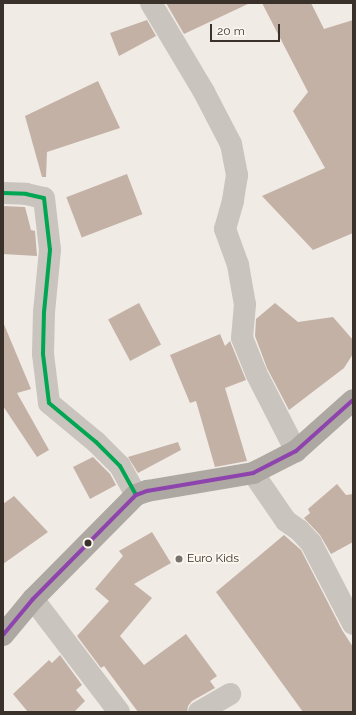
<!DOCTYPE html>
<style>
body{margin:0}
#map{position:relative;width:356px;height:715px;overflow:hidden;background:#f0ebe5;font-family:Raleway,sans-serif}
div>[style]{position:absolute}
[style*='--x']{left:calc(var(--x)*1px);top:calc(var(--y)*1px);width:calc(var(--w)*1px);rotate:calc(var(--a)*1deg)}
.building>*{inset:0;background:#c3b1a6;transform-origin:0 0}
.street>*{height:22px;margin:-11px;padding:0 11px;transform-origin:11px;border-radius:11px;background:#c9c4be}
.primary>*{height:22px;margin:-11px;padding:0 11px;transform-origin:11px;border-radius:11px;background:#aea8a3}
.bus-1>*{height:4px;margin:-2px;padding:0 2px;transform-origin:2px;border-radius:2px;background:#00a651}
.bus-2>*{height:4px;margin:-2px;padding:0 2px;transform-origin:2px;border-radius:2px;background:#8e44ad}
.dots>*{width:11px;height:11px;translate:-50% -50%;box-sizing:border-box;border:2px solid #fbf6ee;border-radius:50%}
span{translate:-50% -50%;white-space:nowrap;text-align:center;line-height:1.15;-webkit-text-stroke:3.5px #fbf6ee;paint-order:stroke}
.poi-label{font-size:12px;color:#3b312b}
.left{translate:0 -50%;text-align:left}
.frame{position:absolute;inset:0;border:4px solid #3b312b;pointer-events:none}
.scale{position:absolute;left:210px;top:24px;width:70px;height:18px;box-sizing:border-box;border:2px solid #3b312b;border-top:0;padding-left:5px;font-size:12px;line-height:14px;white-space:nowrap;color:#3b312b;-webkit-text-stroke:3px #fbf6ee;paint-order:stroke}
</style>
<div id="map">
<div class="building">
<i style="clip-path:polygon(166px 3px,250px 3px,184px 34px)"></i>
<i style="clip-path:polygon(262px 3px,311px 3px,324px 29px,353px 20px,353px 233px,313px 250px,262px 196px,325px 168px,293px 111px,308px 92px)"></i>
<i style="clip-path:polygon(147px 20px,156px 36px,119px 56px,110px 33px)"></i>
<i style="clip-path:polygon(98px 81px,120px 128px,47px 152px,46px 177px,42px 177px,25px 116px)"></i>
<i style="left:127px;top:174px;width:43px;height:65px;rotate:69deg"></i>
<i style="clip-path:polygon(3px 206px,25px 207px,31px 230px,35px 231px,37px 256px,3px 254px)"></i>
<i style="left:139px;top:303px;width:47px;height:35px;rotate:62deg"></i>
<i style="clip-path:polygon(275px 303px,298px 322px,333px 317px,353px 340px,353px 354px,344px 368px,289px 410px,267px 368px,255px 336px,256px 319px)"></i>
<i style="clip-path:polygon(3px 322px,31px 389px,17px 393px,49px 450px,37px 457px,3px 406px)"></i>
<i style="clip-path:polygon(220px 334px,225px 346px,230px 341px,246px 380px,225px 388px,247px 461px,215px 467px,196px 401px,190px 403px,170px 355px)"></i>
<i style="clip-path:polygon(178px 442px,181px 450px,138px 473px,128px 457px)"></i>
<i style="clip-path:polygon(93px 457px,110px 474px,116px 485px,90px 499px,73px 467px)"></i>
<i style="clip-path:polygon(337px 484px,346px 495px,353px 494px,353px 542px,331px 554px,320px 535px,304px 518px,310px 513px,308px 509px)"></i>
<i style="clip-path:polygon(14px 496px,48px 532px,3px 564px,3px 504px)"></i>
<i style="clip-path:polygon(152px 532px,171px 563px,134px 584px,152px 598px,120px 636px,144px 665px,186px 634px,217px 676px,210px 681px,215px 688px,192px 701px,188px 706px,187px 712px,138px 712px,104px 666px,101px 668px,77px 636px,109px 601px,95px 589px,123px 556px,119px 551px)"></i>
<i style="clip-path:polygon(284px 535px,301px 550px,342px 630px,353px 647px,353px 712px,303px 712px,216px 592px)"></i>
<i style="clip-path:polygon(60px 655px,82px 685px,76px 690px,85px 701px,74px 712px,28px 712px,13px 694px,49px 660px,52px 663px)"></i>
</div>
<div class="street">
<i style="--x:151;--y:3;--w:104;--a:59.2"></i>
<i style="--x:204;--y:92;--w:59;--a:62.6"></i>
<i style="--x:231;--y:144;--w:32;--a:79"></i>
<i style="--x:237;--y:175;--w:26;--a:99"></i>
<i style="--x:233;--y:201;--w:29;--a:106"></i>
<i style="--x:225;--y:229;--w:38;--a:70"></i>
<i style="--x:238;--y:265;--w:40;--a:80"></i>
<i style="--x:245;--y:304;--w:34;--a:95"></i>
<i style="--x:242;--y:338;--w:38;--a:68"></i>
<i style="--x:256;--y:373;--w:88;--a:62.9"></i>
<i style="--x:3;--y:193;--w:23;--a:2"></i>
<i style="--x:26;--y:194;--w:18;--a:13"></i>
<i style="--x:44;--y:198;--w:52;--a:83.4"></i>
<i style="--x:50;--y:250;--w:62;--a:95.5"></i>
<i style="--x:44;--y:312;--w:42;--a:91.4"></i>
<i style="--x:43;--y:354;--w:49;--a:83"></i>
<i style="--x:49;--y:403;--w:61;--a:39.7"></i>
<i style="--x:96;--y:442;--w:34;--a:45"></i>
<i style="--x:120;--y:466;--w:33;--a:61"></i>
<i style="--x:253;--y:473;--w:58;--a:55.5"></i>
<i style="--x:286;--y:521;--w:16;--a:35"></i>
<i style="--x:299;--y:530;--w:18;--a:47"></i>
<i style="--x:311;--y:543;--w:91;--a:62.6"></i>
<i style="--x:33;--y:599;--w:142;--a:52.7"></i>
<i style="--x:199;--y:712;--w:36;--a:-30"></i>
</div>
<div class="primary">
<i style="--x:3;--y:635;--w:47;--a:-50.2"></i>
<i style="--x:33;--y:599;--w:146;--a:-45.3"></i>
<i style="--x:136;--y:495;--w:12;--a:-20"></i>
<i style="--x:147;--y:491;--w:108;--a:-9.6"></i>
<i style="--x:253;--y:473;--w:48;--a:-27.1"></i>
<i style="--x:296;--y:451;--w:76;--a:-41.8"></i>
</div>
<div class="bus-1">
<i style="--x:3;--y:193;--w:23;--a:2"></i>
<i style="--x:26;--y:194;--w:18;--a:13"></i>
<i style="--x:44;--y:198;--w:52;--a:83.4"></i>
<i style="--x:50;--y:250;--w:62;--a:95.5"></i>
<i style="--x:44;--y:312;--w:42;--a:91.4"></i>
<i style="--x:43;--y:354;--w:49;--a:83"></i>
<i style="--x:49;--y:403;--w:61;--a:39.7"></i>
<i style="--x:96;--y:442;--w:34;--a:45"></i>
<i style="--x:120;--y:466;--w:33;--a:61"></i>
</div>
<div class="bus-2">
<i style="--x:3;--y:635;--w:47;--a:-50.2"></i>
<i style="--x:33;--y:599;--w:146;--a:-45.3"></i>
<i style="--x:136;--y:495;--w:12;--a:-20"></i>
<i style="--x:147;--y:491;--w:108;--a:-9.6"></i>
<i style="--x:253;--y:473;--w:48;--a:-27.1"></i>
<i style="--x:296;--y:451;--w:76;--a:-41.8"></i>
</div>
<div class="dots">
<i style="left:88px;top:543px;background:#3b312b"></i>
<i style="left:179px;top:559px;background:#7a726c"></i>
</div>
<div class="poi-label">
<span class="left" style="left:187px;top:559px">Euro Kids</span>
</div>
<div class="frame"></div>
<div class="scale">20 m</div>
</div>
